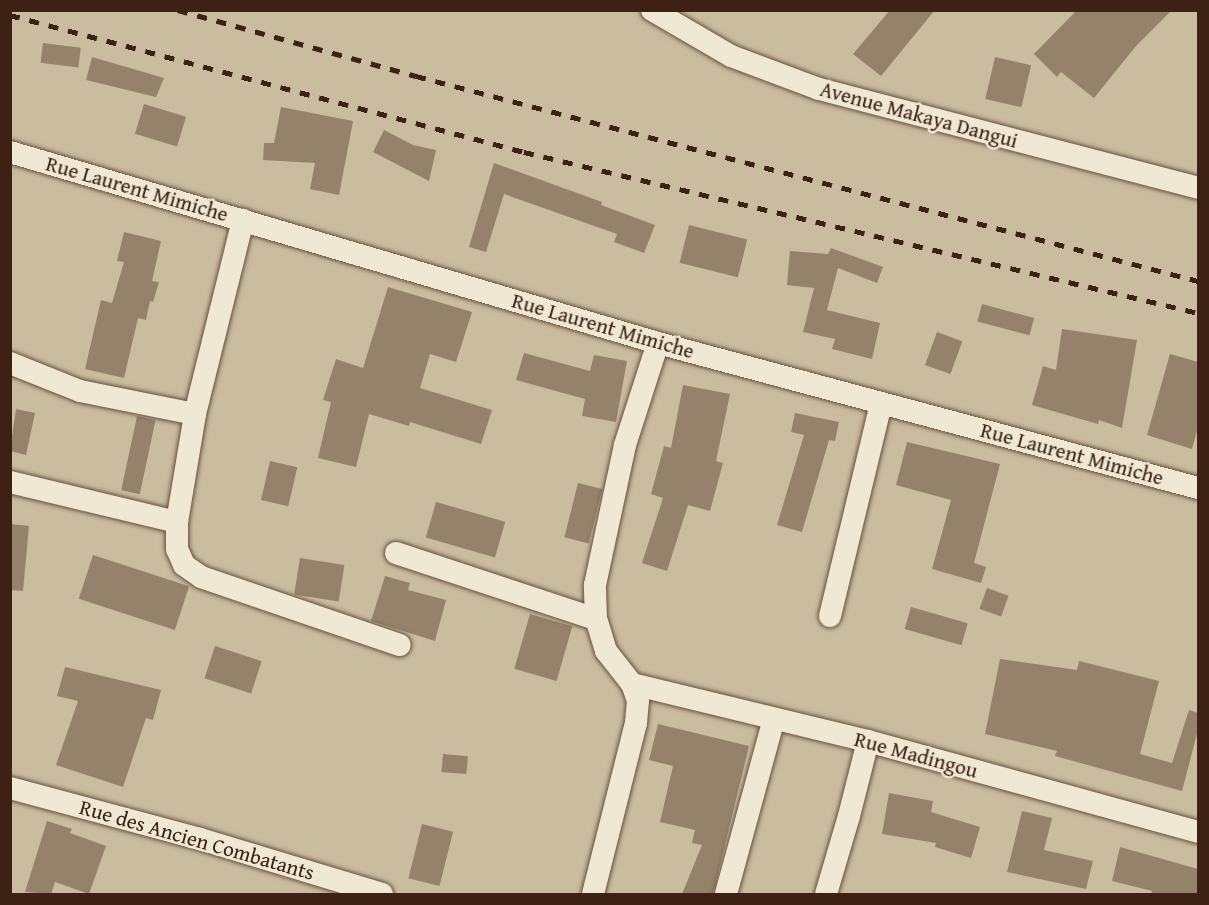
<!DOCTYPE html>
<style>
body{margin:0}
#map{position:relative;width:1209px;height:905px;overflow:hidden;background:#e7dcbb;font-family:"Gentium Book Plus",serif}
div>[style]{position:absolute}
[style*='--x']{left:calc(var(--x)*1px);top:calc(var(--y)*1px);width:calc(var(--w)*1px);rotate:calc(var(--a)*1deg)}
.green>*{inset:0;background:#cabc9f;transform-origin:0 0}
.building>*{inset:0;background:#95826b;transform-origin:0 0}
.roads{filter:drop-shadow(0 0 2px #68503e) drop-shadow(0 0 2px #68503e)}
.minor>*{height:22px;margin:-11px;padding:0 11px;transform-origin:11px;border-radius:11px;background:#efe8d3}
.rail>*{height:4.5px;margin-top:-2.25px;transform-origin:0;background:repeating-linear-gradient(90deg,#3d2114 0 10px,transparent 0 20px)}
span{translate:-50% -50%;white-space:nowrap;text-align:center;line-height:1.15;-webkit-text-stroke:5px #efe8d3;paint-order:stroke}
.street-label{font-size:21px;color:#3d2114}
.frame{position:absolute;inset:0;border:12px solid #3d2114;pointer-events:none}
</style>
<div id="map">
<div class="green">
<i style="left:11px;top:11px;width:1187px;height:883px"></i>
</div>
<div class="building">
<i style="clip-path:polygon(890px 10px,935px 10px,881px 76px,853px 54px)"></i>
<i style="clip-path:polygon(1077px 10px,1172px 10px,1136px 46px,1094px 98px,1061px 72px,1057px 77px,1034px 54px)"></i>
<i style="left:43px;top:43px;width:38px;height:20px;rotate:7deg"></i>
<i style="clip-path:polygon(92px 57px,164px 78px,156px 97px,86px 80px)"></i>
<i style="left:995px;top:57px;width:37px;height:43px;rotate:13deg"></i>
<i style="left:144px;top:104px;width:44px;height:31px;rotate:17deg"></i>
<i style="clip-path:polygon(281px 107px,353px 121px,339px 195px,310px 189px,315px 163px,263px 160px,264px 143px,274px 143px)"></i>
<i style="clip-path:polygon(384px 130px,413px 145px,436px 150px,429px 181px,373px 152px)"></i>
<i style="clip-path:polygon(494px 163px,602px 202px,601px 205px,655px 225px,644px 253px,614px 242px,617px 234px,504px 194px,486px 252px,469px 247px)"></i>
<i style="left:689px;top:225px;width:60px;height:39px;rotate:14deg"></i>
<i style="clip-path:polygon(124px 232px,161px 241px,152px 281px,159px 282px,153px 302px,150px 301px,146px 320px,138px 318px,124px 378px,85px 369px,101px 300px,112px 303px,124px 262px,117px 261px)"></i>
<i style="clip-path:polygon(831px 248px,883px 267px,877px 283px,838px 268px,827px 310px,880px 323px,872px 359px,832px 349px,835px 339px,803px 332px,814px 288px,787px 285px,790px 251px,828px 254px)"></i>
<i style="clip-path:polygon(388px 287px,472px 312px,456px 362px,430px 354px,420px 388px,492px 410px,481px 444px,410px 422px,409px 426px,369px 414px,356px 467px,318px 458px,331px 402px,323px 400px,336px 359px,363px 368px)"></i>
<i style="left:982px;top:304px;width:54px;height:18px;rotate:15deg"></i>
<i style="clip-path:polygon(1062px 329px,1137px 340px,1122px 428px,1099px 420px,1098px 424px,1032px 405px,1043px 366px,1056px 370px)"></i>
<i style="left:937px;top:332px;width:27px;height:35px;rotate:20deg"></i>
<i style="clip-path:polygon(524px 353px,590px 371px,594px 355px,627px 361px,616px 422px,582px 416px,585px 399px,516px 380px)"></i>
<i style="clip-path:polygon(1170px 354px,1198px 362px,1198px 427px,1192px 449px,1147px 435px)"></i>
<i style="clip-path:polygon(683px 385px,730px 394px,716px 461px,723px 463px,710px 511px,688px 505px,667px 571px,642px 563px,663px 498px,651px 494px,664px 446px,671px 448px)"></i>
<i style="clip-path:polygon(16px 409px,35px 413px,26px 455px,10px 451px)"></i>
<i style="clip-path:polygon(795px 413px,839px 422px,835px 441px,829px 440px,802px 532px,777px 525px,804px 435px,791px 432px)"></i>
<i style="left:137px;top:416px;width:19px;height:76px;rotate:12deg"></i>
<i style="clip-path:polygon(907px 442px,1000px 464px,974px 563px,986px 567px,981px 583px,932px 569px,951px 500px,896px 485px)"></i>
<i style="left:270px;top:461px;width:28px;height:40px;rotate:13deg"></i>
<i style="left:578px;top:483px;width:25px;height:56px;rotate:14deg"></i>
<i style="left:436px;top:502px;width:72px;height:37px;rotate:16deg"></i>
<i style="clip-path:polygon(10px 524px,29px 526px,23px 591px,10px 590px)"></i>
<i style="left:93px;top:555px;width:101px;height:46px;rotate:18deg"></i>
<i style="left:300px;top:558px;width:45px;height:37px;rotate:9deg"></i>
<i style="clip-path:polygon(385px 576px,410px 583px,408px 590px,446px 600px,435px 641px,371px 621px)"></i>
<i style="left:987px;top:588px;width:23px;height:22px;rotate:20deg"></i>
<i style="left:911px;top:607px;width:59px;height:23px;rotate:16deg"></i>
<i style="left:530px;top:614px;width:44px;height:57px;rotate:16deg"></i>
<i style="left:215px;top:646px;width:49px;height:34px;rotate:18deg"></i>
<i style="clip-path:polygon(1000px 659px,1077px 670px,1079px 661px,1159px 681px,1140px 754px,1172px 763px,1189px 710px,1198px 713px,1198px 730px,1182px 791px,1055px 756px,1057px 751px,985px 734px)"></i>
<i style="clip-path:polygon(65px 667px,161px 690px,153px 720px,146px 718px,123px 787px,56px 765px,78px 701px,57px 696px)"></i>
<i style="clip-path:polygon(658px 724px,749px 746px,713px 894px,682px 894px,702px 845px,692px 843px,695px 830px,660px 822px,673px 766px,649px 760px)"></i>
<i style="left:443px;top:754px;width:25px;height:18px;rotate:5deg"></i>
<i style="clip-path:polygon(889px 793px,933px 801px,931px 812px,980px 827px,971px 858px,935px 847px,936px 843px,882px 834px)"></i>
<i style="clip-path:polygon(1022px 811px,1052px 818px,1044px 850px,1093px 861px,1086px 889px,1007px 872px)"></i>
<i style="clip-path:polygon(47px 821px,72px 829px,70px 833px,106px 846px,89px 894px,55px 882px,51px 894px,25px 892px)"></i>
<i style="left:422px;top:824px;width:32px;height:56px;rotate:14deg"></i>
<i style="clip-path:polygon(1120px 847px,1198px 869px,1198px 894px,1151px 894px,1152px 891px,1112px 881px)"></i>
</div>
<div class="roads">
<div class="minor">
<i style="--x:652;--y:10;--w:91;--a:30.2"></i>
<i style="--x:731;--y:56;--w:94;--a:20.6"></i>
<i style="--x:819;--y:89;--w:392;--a:14.6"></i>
<i style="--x:10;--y:152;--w:676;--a:16.42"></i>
<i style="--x:658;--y:343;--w:559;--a:15.03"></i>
<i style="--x:10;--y:363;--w:75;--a:21.8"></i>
<i style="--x:80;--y:391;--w:117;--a:11.3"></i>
<i style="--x:10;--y:482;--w:172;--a:13.5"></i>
<i style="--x:177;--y:522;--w:109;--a:-80.5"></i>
<i style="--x:195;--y:414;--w:200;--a:-76.1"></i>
<i style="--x:177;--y:522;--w:27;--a:90"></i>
<i style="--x:177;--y:549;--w:17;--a:66"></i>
<i style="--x:184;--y:565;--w:21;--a:35"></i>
<i style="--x:201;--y:577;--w:210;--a:18.9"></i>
<i style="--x:396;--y:553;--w:211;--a:18.3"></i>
<i style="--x:830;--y:616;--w:219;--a:-76.5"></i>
<i style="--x:632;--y:684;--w:243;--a:13.6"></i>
<i style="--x:868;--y:741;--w:342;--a:15.4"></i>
<i style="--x:10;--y:788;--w:197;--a:15"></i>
<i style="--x:200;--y:839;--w:190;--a:16.8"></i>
<i style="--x:593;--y:894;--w:176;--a:-75.9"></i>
<i style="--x:636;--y:723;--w:22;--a:-85"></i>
<i style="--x:638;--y:701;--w:18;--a:-109"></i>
<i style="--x:632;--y:684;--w:42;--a:-128.2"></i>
<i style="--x:606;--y:651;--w:34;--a:-107"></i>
<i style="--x:596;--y:619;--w:34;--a:-92"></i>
<i style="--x:595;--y:585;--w:143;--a:-77.9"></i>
<i style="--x:625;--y:445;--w:107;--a:-72.1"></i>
<i style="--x:726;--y:894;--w:181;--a:-74.7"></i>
<i style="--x:826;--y:894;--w:81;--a:-73.6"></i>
<i style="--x:849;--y:816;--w:77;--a:-75.8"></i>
</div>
</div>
<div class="rail">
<i style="--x:178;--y:10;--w:247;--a:15.5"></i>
<i style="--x:416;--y:76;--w:808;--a:14.69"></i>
<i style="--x:10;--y:15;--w:532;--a:14.92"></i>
<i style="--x:524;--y:152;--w:693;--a:13.43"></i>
</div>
<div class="street-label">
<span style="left:919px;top:115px;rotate:15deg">Avenue Makaya Dangui</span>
<span style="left:137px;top:189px;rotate:16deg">Rue Laurent Mimiche</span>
<span style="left:603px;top:326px;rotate:16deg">Rue Laurent Mimiche</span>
<span style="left:1072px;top:454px;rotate:15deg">Rue Laurent Mimiche</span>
<span style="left:916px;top:755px;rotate:15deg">Rue Madingou</span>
<span style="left:197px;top:840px;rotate:16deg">Rue des Ancien Combatants</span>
</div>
<div class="frame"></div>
</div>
